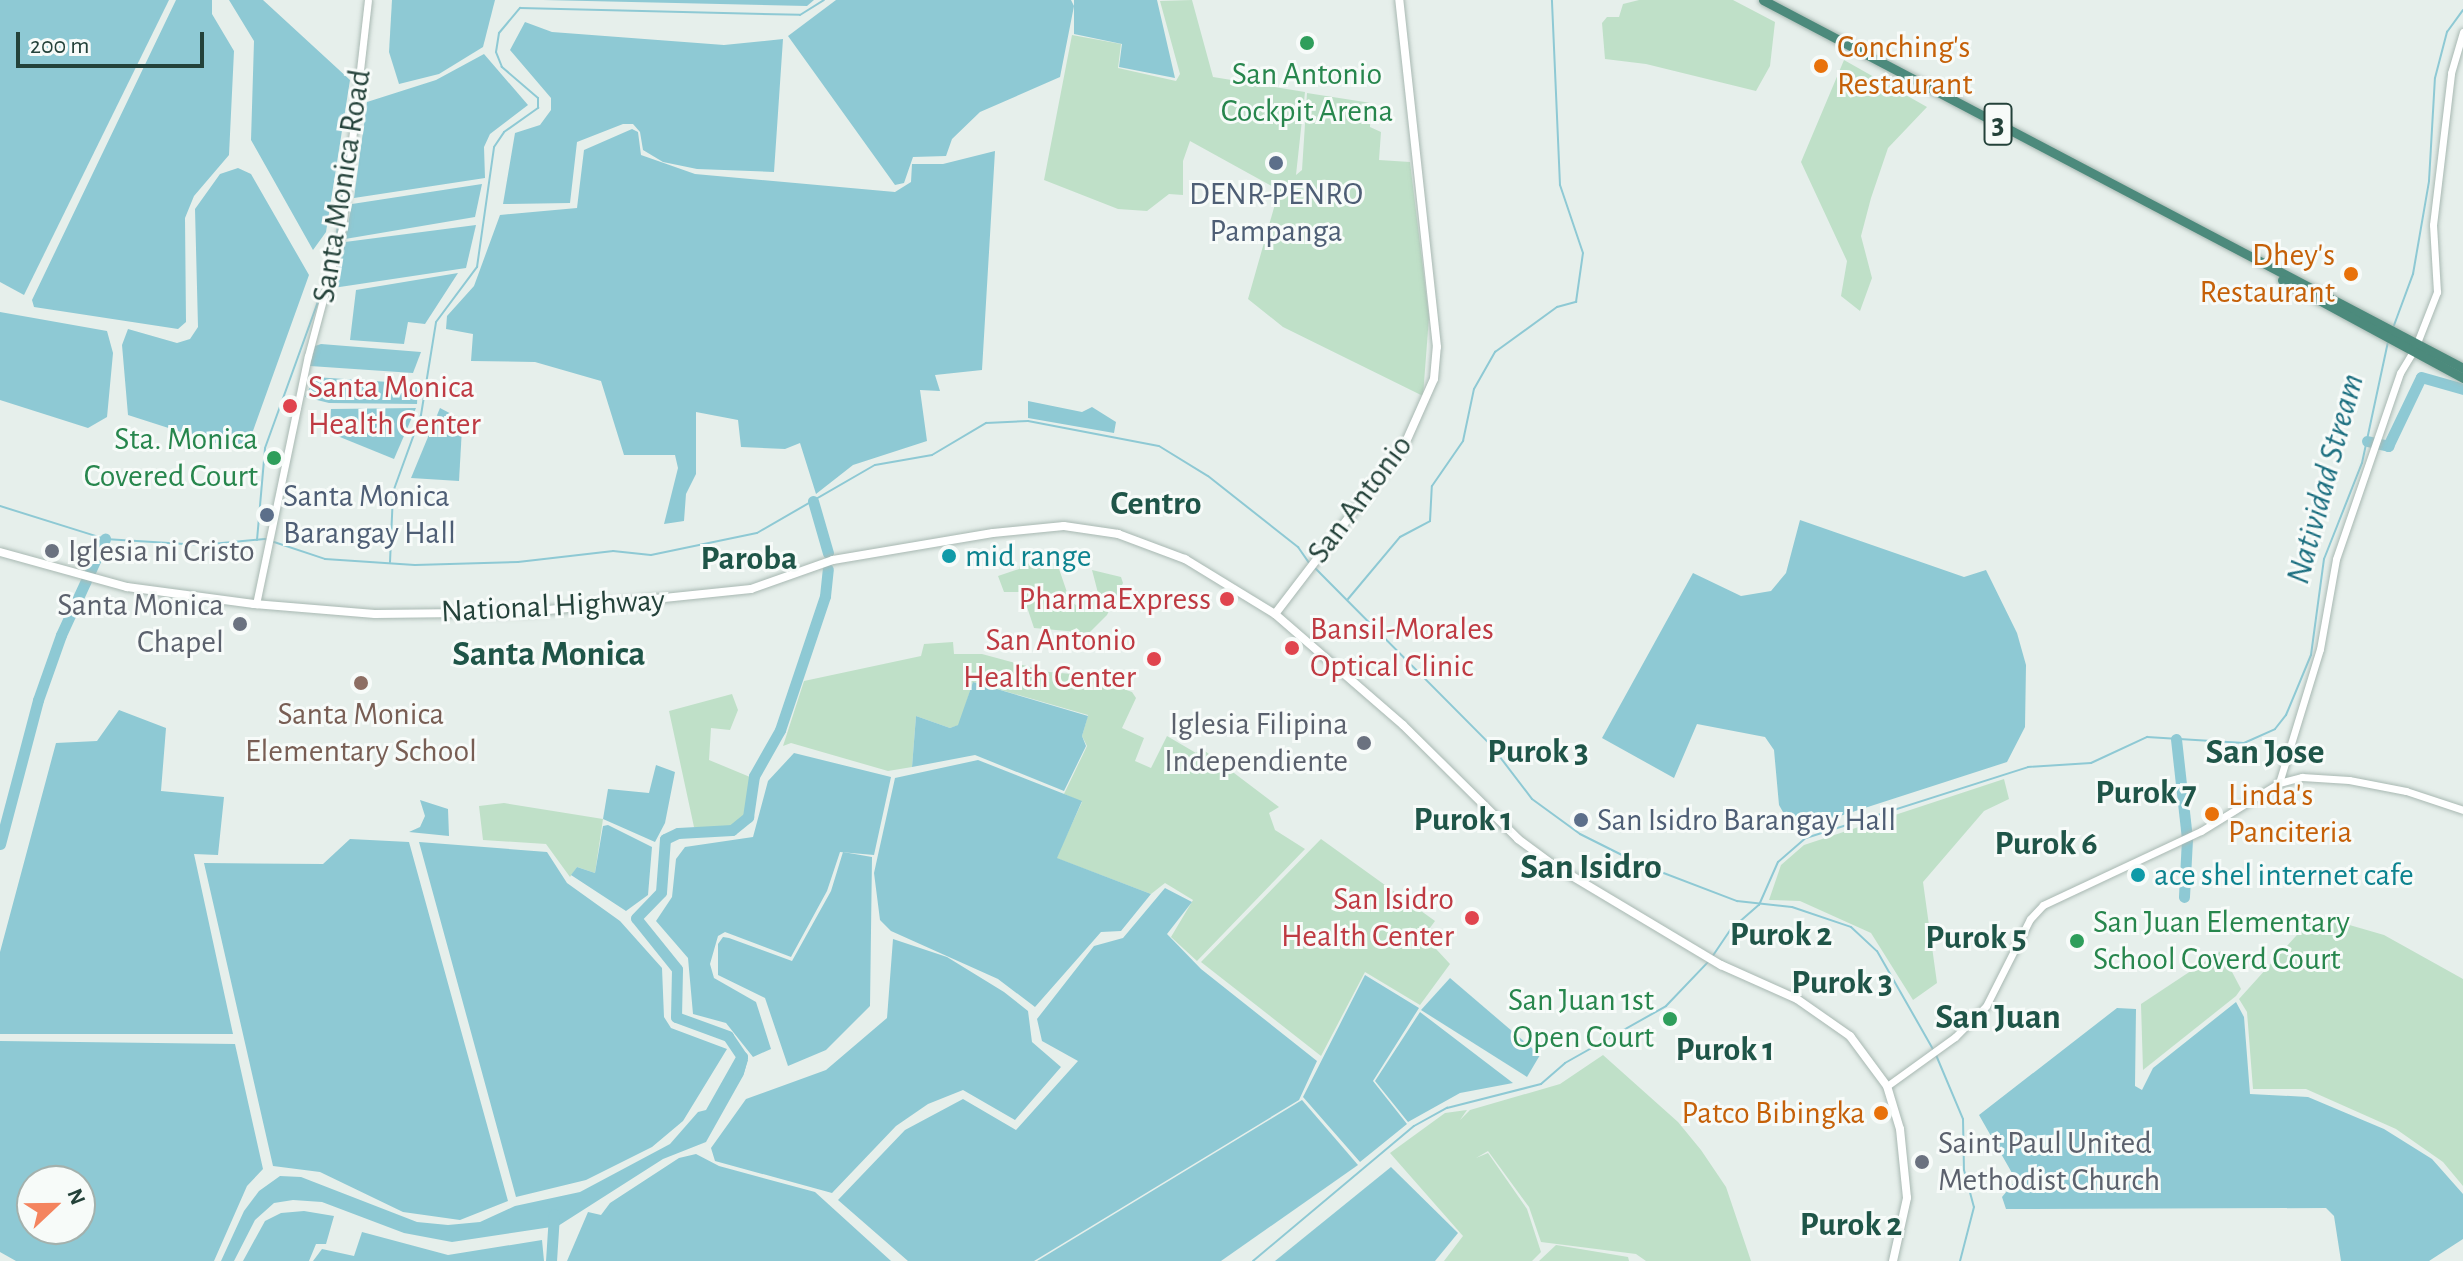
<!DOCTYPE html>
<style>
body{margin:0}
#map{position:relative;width:2463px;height:1261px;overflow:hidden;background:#e6efeb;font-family:"Alegreya Sans",sans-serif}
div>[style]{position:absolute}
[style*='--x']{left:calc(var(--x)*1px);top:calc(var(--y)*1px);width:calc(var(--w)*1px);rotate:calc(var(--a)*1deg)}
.green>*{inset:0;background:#bfe0c8}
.water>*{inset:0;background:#8ec9d4}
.stream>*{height:2px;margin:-1px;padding:0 1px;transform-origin:1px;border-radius:1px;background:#8ec9d4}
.river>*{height:11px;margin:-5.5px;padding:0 5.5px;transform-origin:5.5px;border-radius:5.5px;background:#8ec9d4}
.roads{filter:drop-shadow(0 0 2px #a8b8b2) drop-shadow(0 0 2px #a8b8b2)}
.tertiary>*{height:7px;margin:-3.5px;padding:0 3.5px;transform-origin:3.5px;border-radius:3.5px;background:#fff}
.secondary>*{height:8px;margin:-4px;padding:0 4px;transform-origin:4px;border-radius:4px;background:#fff}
.trunk>*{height:9px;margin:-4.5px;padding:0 4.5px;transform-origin:4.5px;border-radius:4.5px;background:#4c8a7c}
.dots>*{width:22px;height:22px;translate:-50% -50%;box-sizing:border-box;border:4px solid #f7fbf9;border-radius:50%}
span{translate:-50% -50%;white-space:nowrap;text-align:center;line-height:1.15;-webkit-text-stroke:6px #f7fbf9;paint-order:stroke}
.shield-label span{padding:2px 6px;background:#f7fbf9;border:2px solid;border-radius:6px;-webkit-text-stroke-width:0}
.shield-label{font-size:30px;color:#24423a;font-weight:700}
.food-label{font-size:32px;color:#c56008}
.left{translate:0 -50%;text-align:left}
.right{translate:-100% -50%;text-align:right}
.leisure-label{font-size:32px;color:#27864d}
.street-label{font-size:32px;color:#24423a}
.service-label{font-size:32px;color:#4e5e75}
.health-label{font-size:32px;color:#be3a42}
.worship-label{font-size:32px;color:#5b616d}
.culture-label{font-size:32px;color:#0d838f}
.education-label{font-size:32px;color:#785e54}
.water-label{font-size:34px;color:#1c6f80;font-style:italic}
.neighbourhood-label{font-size:34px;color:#1f5548;font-weight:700}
.quarter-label{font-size:36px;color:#1f5548;font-weight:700}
.north{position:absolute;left:16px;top:1165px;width:80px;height:80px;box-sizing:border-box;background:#f7fbf9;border:2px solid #a3b1ad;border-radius:50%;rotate:68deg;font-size:22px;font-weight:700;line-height:32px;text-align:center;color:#24423a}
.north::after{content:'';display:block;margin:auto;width:28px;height:36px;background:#f4845f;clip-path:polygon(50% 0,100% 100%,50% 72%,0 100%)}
.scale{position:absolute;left:16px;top:32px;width:188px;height:36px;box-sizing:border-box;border:4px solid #24423a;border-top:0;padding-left:10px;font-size:24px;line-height:28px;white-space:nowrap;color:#24423a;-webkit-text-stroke:6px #f7fbf9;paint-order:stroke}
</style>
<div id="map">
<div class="green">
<i style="clip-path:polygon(1192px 0,1213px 77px,1305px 92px,1296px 175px,1302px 170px,1307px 93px,1371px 103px,1370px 127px,1381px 132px,1379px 160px,1410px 162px,1429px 317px,1423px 396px,1283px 327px,1248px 299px,1279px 190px,1190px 141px,1183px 161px,1183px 195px,1169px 194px,1147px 211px,1118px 209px,1044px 180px,1072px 35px,1121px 44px,1118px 68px,1176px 81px,1180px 74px,1160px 1px)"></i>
<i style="clip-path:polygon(1639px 0,1733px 0,1775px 22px,1770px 66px,1756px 91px,1646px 64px,1605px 59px,1602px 23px,1607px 17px,1619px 17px,1623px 4px)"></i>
<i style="clip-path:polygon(1844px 60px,1927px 107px,1888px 148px,1871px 198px,1861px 236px,1872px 278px,1860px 311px,1841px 296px,1847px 261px,1801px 162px)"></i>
<i style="clip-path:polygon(1022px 557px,1031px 566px,1057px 563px,1070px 601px,1076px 605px,1098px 593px,1092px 570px,1121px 577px,1123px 583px,1107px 615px,1089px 633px,1034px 628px,1022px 592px,1004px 592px,998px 576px,1019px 569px)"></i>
<i style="clip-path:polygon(953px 642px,954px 654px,982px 654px,1049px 672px,1084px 675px,1132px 692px,1136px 698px,1122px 728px,1144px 738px,1135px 761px,1151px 768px,1167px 736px,1196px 753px,1201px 748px,1279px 807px,1269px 813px,1275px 830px,1305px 849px,1197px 961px,1171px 937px,1193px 900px,1165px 883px,1151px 894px,1056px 858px,1082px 802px,1064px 794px,1087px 746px,1082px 736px,1088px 715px,973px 682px,959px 725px,950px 728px,916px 716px,912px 767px,888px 771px,791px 743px,783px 746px,804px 681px,921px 656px,924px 644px)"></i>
<i style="clip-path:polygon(732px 694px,738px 710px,730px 730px,711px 728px,709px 760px,750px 777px,745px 817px,731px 828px,694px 827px,669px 711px)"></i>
<i style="clip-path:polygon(2004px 779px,2009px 799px,1984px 811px,1923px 882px,1937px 983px,1913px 1000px,1871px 933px,1800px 901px,1769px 900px,1781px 865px,1804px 845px)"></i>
<i style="clip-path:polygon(504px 803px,603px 819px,595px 873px,577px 867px,570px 877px,546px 844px,483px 840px,479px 806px)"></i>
<i style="clip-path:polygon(1321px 839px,1435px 921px,1424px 936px,1450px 964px,1420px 1005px,1365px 972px,1321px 1056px,1201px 962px)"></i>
<i style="clip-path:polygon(2315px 915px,2384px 935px,2463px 979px,2463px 1186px,2443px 1162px,2396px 1129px,2306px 1089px,2253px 1089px,2247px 1012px,2239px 999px)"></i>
<i style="clip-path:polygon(2221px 951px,2241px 989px,2236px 996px,2143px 1070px,2141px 1004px)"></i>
<i style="clip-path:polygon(1603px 1055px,1678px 1122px,1701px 1150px,1726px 1187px,1751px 1261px,1646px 1261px,1636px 1254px,1541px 1242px,1529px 1207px,1488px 1151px,1476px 1158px,1488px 1153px,1527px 1209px,1541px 1252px,1532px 1261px,1444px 1261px,1463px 1236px,1390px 1153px,1445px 1113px,1467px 1110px,1460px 1120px,1470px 1110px,1560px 1084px)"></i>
<i style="clip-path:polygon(1556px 1245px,1628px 1257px,1629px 1261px,1539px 1261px)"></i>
</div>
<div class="water">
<i style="clip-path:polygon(0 0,169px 0,24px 295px,0 282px)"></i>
<i style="clip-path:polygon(176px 0,212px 0,212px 14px,234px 51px,229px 155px,194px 196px,185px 218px,186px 322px,178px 329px,34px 307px,32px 300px)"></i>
<i style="clip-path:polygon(229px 0,263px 0,350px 80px,326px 232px,313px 250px,251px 140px,254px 41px)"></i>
<i style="clip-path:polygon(392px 0,495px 0,483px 47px,439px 74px,399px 84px,389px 52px)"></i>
<i style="clip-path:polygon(543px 0,814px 0,807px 6px)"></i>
<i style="clip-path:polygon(836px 0,1071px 0,1074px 6px,1060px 77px,980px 112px,952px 139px,946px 156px,913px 157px,904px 183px,895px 185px,788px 36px)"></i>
<i style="clip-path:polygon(1074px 0,1157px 0,1175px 78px,1119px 67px,1122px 44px,1074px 34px)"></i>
<i style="clip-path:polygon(525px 22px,552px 32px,724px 45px,783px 39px,774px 172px,697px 169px,663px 162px,643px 150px,640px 132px,633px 124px,623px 124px,577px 142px,570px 203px,503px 204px,515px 133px,540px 125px,551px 110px,551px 98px,510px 50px)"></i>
<i style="clip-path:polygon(484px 54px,528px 105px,490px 134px,484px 147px,485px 178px,354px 198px,367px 102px,436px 80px)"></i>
<i style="clip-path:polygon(632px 129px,638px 132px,641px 155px,695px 174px,895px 192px,911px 182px,912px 164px,943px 164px,995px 151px,982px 370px,935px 375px,940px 391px,920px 390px,927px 441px,853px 465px,816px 494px,800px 443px,785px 449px,741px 447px,738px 420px,696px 412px,696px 474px,686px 494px,684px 521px,664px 524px,678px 468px,675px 455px,624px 455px,601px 381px,535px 362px,471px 361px,473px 334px,446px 329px,447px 316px,474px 286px,500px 215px,577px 208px,584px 150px)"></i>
<i style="clip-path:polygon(238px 168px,251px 174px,309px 275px,249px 442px,237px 450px,128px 415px,122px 345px,128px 329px,177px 343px,190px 339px,198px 327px,195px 209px,220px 174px)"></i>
<i style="clip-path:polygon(482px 184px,475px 217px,345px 239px,352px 204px)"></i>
<i style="clip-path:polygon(476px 225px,466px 268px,333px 288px,345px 242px)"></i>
<i style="clip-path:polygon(458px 273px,425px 324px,408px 322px,404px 344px,350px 340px,356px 290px)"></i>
<i style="clip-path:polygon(0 312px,107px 331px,113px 353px,107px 417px,88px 428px,0 400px)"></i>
<i style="clip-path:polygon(321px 344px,421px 352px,413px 373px,310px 366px,315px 346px)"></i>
<i style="clip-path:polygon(315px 377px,418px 384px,417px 404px,329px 403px,305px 397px)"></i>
<i style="clip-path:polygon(1028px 401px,1082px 412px,1092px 407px,1116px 422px,1114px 433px,1028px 418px)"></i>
<i style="clip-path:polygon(416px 408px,394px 459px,330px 433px,331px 409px)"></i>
<i style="clip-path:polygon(440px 408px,457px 417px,462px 428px,459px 481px,411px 478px)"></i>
<i style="clip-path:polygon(1800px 520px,1964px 577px,1986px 570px,2017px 633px,2026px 665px,2025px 727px,2007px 762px,1809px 826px,1788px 821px,1779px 805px,1774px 750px,1765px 737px,1697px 724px,1674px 778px,1602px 738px,1693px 573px,1741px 596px,1771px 591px,1786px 573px)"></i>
<i style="clip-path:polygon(973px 682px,1088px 716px,1082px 736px,1086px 746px,1064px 791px,975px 755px,912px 767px,916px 716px,950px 728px,958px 725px)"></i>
<i style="clip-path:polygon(119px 710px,166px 728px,161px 791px,224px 797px,218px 855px,194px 854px,233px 1034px,0 1034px,0 952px,56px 743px,97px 741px)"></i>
<i style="clip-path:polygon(794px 753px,891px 777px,874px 855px,840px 852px,827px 891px,791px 957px,725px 932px,718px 936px,710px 964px,714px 978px,756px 1002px,771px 1049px,753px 1057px,726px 1023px,693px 1014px,688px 958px,656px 921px,672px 897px,676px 859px,685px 847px,753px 837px,768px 781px)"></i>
<i style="clip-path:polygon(978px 760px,1082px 801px,1057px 858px,1151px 894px,1121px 931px,1101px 932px,1035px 1007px,998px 979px,891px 931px,880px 920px,874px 873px,895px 778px)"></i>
<i style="clip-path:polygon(656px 765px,675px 772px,665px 823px,655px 842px,603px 819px,608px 789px,649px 793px)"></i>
<i style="clip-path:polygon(420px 800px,448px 809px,449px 836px,409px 832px,420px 827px,425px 816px)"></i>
<i style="clip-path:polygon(608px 825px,652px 847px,648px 895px,626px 911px,571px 875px,577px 867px,595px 873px,603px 826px)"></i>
<i style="clip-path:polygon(350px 839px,409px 842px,508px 1201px,460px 1220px,403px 1212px,320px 1172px,273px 1166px,204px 863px,323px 864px)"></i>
<i style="clip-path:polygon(419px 842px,547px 852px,567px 883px,620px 921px,662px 968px,664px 1017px,671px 1028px,727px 1049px,683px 1121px,652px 1147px,586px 1180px,516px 1197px)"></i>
<i style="clip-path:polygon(843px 852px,872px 857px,870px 1006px,826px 1050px,788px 1066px,765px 998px,718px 975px,718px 944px,723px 937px,729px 938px,792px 961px,831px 891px)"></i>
<i style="clip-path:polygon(1165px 888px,1192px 902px,1167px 934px,1201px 969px,1317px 1061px,1299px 1100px,1034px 1261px,908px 1261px,838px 1200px,905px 1130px,963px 1099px,1016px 1130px,1078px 1061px,1042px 1041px,1037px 1019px,1094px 946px,1123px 938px)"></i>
<i style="clip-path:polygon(893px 939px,947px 957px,1004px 992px,1028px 1011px,1032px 1042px,1061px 1067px,1015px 1120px,963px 1090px,928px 1104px,896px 1126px,832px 1193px,715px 1161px,711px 1148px,746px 1099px,826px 1070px,887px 1018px)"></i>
<i style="clip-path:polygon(1365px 975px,1419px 1008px,1373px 1081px,1407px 1124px,1360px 1162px,1303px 1097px)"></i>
<i style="clip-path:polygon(1450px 978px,1540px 1055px,1527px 1077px,1421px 1010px)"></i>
<i style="clip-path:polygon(2236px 1002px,2244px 1017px,2250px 1094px,2308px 1097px,2384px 1129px,2432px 1159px,2463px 1194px,2463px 1239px,2429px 1261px,2341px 1261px,2334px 1216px,2326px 1208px,2006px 1209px,2002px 1197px,2016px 1180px,1979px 1115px,2117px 1008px,2136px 1009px,2135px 1086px,2142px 1090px,2153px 1068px)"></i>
<i style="clip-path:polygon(1420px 1012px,1513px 1083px,1460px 1093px,1408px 1122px,1375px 1081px)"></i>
<i style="clip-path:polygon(evenodd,0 1041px,235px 1044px,263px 1169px,247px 1186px,214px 1261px,16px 1261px,0 1252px,0 1041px,32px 1181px,80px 1181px,80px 1229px,32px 1229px,32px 1181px)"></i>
<i style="clip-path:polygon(737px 1055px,748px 1060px,743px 1076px,706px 1142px,663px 1159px,558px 1226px,452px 1242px,404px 1233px,322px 1202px,293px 1200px,274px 1203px,255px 1220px,234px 1261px,221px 1261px,244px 1211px,259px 1191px,280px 1176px,301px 1177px,417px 1222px,448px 1225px,480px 1222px,515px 1206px,580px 1192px,670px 1144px,698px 1112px,706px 1110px)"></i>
<i style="clip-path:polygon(1302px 1100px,1358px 1165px,1221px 1261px,1037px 1261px)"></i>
<i style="clip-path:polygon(696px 1154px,719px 1166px,815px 1192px,891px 1261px,567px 1261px,588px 1212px,601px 1215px,610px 1203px,679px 1158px)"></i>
<i style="clip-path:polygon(1391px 1167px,1458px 1233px,1435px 1261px,1275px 1261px)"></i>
<i style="clip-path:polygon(304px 1211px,334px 1216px,326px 1244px,316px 1244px,309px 1261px,243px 1261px,265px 1221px,281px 1213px)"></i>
<i style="clip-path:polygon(362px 1232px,448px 1255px,542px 1240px,544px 1261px,313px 1261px,322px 1249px,354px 1256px)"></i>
</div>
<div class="stream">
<i style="--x:337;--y:233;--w:78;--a:-82.6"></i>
<i style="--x:2393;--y:328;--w:58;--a:-69.7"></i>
<i style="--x:2413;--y:274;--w:94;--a:-80.2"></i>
<i style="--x:2429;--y:181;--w:103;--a:-86.7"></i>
<i style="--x:2435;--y:78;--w:48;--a:-75.4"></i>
<i style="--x:2447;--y:32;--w:27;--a:-54"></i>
<i style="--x:0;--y:506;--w:110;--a:17.4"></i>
<i style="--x:105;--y:539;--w:96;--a:3.6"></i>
<i style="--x:201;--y:545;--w:64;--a:-5.4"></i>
<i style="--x:265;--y:539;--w:63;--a:18.4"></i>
<i style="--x:325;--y:559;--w:90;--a:3.8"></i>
<i style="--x:415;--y:565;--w:103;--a:-1.7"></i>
<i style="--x:518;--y:562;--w:96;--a:-6.6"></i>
<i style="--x:613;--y:551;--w:38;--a:6"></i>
<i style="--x:651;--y:555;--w:108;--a:-11.7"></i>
<i style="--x:757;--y:533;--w:136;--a:-30"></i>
<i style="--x:875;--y:465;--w:58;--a:-10"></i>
<i style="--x:932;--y:455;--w:63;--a:-30.7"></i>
<i style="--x:986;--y:423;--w:42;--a:-2.7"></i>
<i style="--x:1028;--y:421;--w:133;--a:10.8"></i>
<i style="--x:1159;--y:446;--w:57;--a:31.5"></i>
<i style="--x:1208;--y:476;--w:115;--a:38.3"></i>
<i style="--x:1298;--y:547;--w:19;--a:55"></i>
<i style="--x:257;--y:540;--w:92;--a:-85"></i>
<i style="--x:265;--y:448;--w:165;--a:-70.1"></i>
<i style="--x:390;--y:562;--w:70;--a:-87.5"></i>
<i style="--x:393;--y:492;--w:82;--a:-70"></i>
<i style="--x:421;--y:415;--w:94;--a:-80.8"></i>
<i style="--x:436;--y:322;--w:69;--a:-53.3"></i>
<i style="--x:477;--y:267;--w:121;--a:-81.9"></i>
<i style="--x:494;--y:147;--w:18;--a:-56"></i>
<i style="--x:504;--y:132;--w:42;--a:-35.2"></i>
<i style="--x:538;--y:108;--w:10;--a:-90"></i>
<i style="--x:538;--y:98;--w:48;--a:-139.3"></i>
<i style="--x:502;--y:67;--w:16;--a:-112"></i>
<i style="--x:496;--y:52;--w:19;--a:-81"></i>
<i style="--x:499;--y:33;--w:33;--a:-50"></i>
<i style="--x:520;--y:8;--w:280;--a:1.4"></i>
<i style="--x:800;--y:15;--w:28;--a:-32"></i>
<i style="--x:1314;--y:567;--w:250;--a:45.2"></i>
<i style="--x:1490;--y:744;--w:69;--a:52.6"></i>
<i style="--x:1532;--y:799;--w:59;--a:36.1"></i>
<i style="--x:1580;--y:834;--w:67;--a:26.6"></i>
<i style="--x:1640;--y:864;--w:104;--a:20.9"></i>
<i style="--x:1737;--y:901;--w:55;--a:6.2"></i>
<i style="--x:1792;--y:907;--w:62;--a:18.7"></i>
<i style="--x:1851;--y:927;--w:35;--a:43"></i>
<i style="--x:1877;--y:951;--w:113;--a:60.3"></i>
<i style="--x:1348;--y:599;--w:81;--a:-50"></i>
<i style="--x:1400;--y:537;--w:34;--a:-28"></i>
<i style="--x:1430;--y:521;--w:35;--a:-87"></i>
<i style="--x:1432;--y:486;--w:55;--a:-55.4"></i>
<i style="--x:1463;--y:441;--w:53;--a:-78.1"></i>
<i style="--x:1474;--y:389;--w:43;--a:-60.4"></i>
<i style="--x:1495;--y:352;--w:77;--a:-36"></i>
<i style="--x:1557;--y:307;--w:20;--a:-15"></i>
<i style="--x:1576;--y:302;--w:49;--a:-81.9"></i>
<i style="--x:1583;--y:253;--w:72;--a:-108.7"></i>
<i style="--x:1560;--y:185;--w:185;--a:-92.5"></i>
<i style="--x:1712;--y:957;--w:32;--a:-56"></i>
<i style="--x:1730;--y:930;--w:38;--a:-41"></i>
<i style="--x:1759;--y:905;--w:47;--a:-66.2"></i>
<i style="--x:1778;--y:862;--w:37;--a:-41"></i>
<i style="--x:1806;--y:838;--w:233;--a:-17.7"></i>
<i style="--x:2028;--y:767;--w:63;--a:-3.6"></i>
<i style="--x:2091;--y:763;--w:62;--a:-24.9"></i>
<i style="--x:2147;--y:737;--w:97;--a:3.5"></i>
<i style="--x:2244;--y:743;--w:34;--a:-24"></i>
<i style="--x:2275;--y:729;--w:18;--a:-52"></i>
<i style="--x:2286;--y:715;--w:65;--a:-67.4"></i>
<i style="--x:2311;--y:655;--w:97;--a:-82.3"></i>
<i style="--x:2324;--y:559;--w:103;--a:-68.4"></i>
<i style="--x:2362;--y:463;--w:124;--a:-77.9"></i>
<i style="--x:1936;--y:1055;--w:69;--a:67.1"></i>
<i style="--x:1963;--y:1119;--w:51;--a:88.9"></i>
<i style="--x:1964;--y:1170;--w:38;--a:75"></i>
<i style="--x:1974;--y:1207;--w:56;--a:104.5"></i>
<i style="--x:1253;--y:1261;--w:210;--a:-40"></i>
<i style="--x:1414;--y:1126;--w:38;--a:-29"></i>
<i style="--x:1447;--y:1108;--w:97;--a:-14.3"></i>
<i style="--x:1541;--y:1084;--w:32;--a:-41"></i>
<i style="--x:1565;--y:1063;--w:116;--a:-29.4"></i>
<i style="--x:1666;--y:1006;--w:61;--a:-46.3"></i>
</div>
<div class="river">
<i style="--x:2367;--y:441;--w:22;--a:13"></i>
<i style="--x:2388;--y:446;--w:76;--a:-64.4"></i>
<i style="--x:2421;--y:377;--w:44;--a:15.9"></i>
<i style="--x:813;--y:501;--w:54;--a:73.9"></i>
<i style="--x:2176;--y:739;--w:101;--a:83.7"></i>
<i style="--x:2187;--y:839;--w:58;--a:93"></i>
<i style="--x:0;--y:844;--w:149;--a:-75.2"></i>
<i style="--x:38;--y:700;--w:69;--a:-70.5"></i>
<i style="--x:61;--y:635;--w:106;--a:-65.4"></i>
<i style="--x:738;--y:1072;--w:16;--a:-75"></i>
<i style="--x:742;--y:1057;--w:25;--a:-124"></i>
<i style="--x:728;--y:1036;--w:55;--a:-159.9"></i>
<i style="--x:676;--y:1017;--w:48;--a:-88.8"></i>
<i style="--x:677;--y:969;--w:65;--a:-128.8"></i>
<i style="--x:636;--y:918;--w:36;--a:-46"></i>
<i style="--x:661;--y:892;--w:53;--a:-85.7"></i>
<i style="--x:665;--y:839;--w:14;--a:-25"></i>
<i style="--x:678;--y:833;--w:54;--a:-3.2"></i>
<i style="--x:732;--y:830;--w:21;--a:-39"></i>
<i style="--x:748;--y:817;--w:41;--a:-81.7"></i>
<i style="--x:754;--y:776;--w:53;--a:-60.5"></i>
<i style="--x:780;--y:730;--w:141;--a:-71.4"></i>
<i style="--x:825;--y:596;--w:27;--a:-84"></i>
<i style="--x:551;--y:1261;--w:47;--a:-86.3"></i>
</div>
<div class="roads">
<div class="tertiary">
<i style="--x:2417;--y:343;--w:55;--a:-68.6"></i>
<i style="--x:2437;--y:292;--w:67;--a:-93.4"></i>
<i style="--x:2433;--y:225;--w:153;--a:-83.2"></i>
<i style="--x:2451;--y:73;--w:43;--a:-73.7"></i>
<i style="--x:256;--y:604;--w:253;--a:-78.2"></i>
<i style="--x:308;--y:356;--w:132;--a:-75.1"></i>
<i style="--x:342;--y:228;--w:229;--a:-83.5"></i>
<i style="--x:2279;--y:783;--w:140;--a:-73"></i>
<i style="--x:2320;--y:649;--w:91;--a:-79.9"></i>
<i style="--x:2336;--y:559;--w:197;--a:-71"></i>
<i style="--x:2400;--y:373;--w:26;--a:-59"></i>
<i style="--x:1887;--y:1086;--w:84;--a:-35.8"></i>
<i style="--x:1955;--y:1037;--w:44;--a:-45"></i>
<i style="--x:1986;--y:1006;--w:97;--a:-63.2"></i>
<i style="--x:2030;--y:919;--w:19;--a:-47"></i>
<i style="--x:2043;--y:905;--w:174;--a:-25.1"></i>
<i style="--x:2201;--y:831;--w:92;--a:-31.6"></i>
<i style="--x:2279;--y:783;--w:24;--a:-15"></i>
<i style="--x:2302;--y:777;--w:47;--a:3.7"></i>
<i style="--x:2349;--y:780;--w:58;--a:10.9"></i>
<i style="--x:2406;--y:791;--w:60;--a:18.4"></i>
</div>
<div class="secondary">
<i style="--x:0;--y:552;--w:132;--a:15.4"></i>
<i style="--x:127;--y:587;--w:128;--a:7.6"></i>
<i style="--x:254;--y:604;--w:121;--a:4.7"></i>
<i style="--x:375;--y:614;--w:154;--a:-0.7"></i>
<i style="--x:529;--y:612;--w:223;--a:-5.9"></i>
<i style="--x:751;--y:589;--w:87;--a:-19.5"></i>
<i style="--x:833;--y:560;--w:162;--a:-9.6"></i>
<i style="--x:993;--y:533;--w:71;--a:-5.6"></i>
<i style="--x:1064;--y:526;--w:55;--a:8.4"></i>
<i style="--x:1118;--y:534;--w:72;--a:20.5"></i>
<i style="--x:1185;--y:559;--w:105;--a:31.4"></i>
<i style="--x:1275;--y:614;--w:169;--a:40.9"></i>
<i style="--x:1403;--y:725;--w:162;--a:44.7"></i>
<i style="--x:1518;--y:839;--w:42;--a:36.3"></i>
<i style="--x:1552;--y:864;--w:197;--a:30.9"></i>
<i style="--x:1721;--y:965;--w:83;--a:24.1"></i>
<i style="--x:1797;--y:999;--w:65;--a:34.9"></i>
<i style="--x:1850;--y:1036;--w:62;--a:53.5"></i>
<i style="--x:1887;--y:1086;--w:45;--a:73.2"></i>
<i style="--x:1900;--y:1129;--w:69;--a:84.2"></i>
<i style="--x:1907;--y:1198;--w:65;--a:102.5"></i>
<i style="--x:1275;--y:614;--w:214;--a:-52.6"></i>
<i style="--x:1405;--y:444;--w:71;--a:-66"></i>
<i style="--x:1434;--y:379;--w:32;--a:-85"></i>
<i style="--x:1437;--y:347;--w:349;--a:-96.2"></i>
</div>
<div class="trunk">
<i style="--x:1763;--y:0;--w:791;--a:27.73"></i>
<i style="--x:2282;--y:280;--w:206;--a:28.4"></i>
</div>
</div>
<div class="dots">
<i style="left:1307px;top:43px;background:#2e9e5b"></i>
<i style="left:1821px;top:66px;background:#e8710a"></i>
<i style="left:1276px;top:163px;background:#5c6f8a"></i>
<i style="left:2351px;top:274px;background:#e8710a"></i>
<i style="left:290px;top:406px;background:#e0444e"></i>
<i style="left:274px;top:458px;background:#2e9e5b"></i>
<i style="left:267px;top:515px;background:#5c6f8a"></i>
<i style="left:52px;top:551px;background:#6b7280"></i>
<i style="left:949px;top:556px;background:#0f9aa8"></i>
<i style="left:1227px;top:599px;background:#e0444e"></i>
<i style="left:240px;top:624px;background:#6b7280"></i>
<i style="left:1292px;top:648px;background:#e0444e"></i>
<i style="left:1154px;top:659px;background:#e0444e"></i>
<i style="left:361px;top:683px;background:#8d6e63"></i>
<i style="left:1364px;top:743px;background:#6b7280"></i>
<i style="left:2212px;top:814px;background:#e8710a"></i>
<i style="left:1581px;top:820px;background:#5c6f8a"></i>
<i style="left:2138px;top:875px;background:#0f9aa8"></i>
<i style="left:1472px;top:918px;background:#e0444e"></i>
<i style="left:2077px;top:941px;background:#2e9e5b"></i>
<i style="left:1670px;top:1019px;background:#2e9e5b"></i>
<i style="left:1881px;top:1113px;background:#e8710a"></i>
<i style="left:1922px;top:1162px;background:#6b7280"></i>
</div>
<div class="shield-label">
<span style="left:1998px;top:124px">3</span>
</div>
<div class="food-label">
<span class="left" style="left:1837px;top:66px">Conching's<br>Restaurant</span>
<span class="right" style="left:2335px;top:274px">Dhey's<br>Restaurant</span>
<span class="left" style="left:2228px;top:814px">Linda's<br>Panciteria</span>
<span class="right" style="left:1865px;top:1113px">Patco Bibingka</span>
</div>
<div class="leisure-label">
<span style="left:1307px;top:93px">San Antonio<br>Cockpit Arena</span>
<span class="right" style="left:258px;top:458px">Sta. Monica<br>Covered Court</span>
<span class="left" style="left:2093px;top:941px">San Juan Elementary<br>School Coverd Court</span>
<span class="right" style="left:1654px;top:1019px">San Juan 1st<br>Open Court</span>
</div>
<div class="street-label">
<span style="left:342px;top:186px;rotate:-81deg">Santa Monica Road</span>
<span style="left:1360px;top:499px;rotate:-53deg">San Antonio</span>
<span style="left:553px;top:606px;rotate:-3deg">National Highway</span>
</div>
<div class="service-label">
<span style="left:1276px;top:213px">DENR-PENRO<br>Pampanga</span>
<span class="left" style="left:283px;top:515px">Santa Monica<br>Barangay Hall</span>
<span class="left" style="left:1597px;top:820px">San Isidro Barangay Hall</span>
</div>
<div class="health-label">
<span class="left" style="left:308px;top:406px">Santa Monica<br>Health Center</span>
<span class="right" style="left:1211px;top:599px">PharmaExpress</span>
<span class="left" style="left:1310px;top:648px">Bansil-Morales<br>Optical Clinic</span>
<span class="right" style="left:1136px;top:659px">San Antonio<br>Health Center</span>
<span class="right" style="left:1454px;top:918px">San Isidro<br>Health Center</span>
</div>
<div class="worship-label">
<span class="left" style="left:68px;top:551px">Iglesia ni Cristo</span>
<span class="right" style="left:224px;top:624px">Santa Monica<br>Chapel</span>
<span class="right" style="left:1348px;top:743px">Iglesia Filipina<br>Independiente</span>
<span class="left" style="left:1938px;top:1162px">Saint Paul United<br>Methodist Church</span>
</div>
<div class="culture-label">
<span class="left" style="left:965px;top:556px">mid range</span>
<span class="left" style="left:2154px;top:875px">ace shel internet cafe</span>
</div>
<div class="education-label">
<span style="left:361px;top:733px">Santa Monica<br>Elementary School</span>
</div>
<div class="water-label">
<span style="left:2326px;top:479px;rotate:-75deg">Natividad Stream</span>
</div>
<div class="neighbourhood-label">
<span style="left:1156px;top:505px">Centro</span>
<span style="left:749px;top:560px">Paroba</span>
<span style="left:1538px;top:753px">Purok 3</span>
<span style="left:2146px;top:794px">Purok 7</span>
<span style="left:1463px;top:821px">Purok 1</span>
<span style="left:2046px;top:845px">Purok 6</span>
<span style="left:1781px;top:936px">Purok 2</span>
<span style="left:1976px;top:939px">Purok 5</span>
<span style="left:1842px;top:984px">Purok 3</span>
<span style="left:1725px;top:1051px">Purok 1</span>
<span style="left:1851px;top:1226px">Purok 2</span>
</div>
<div class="quarter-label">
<span style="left:549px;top:655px">Santa Monica</span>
<span style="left:2265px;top:753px">San Jose</span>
<span style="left:1591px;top:868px">San Isidro</span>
<span style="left:1998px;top:1018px">San Juan</span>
</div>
<div class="north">N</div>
<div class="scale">200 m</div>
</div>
